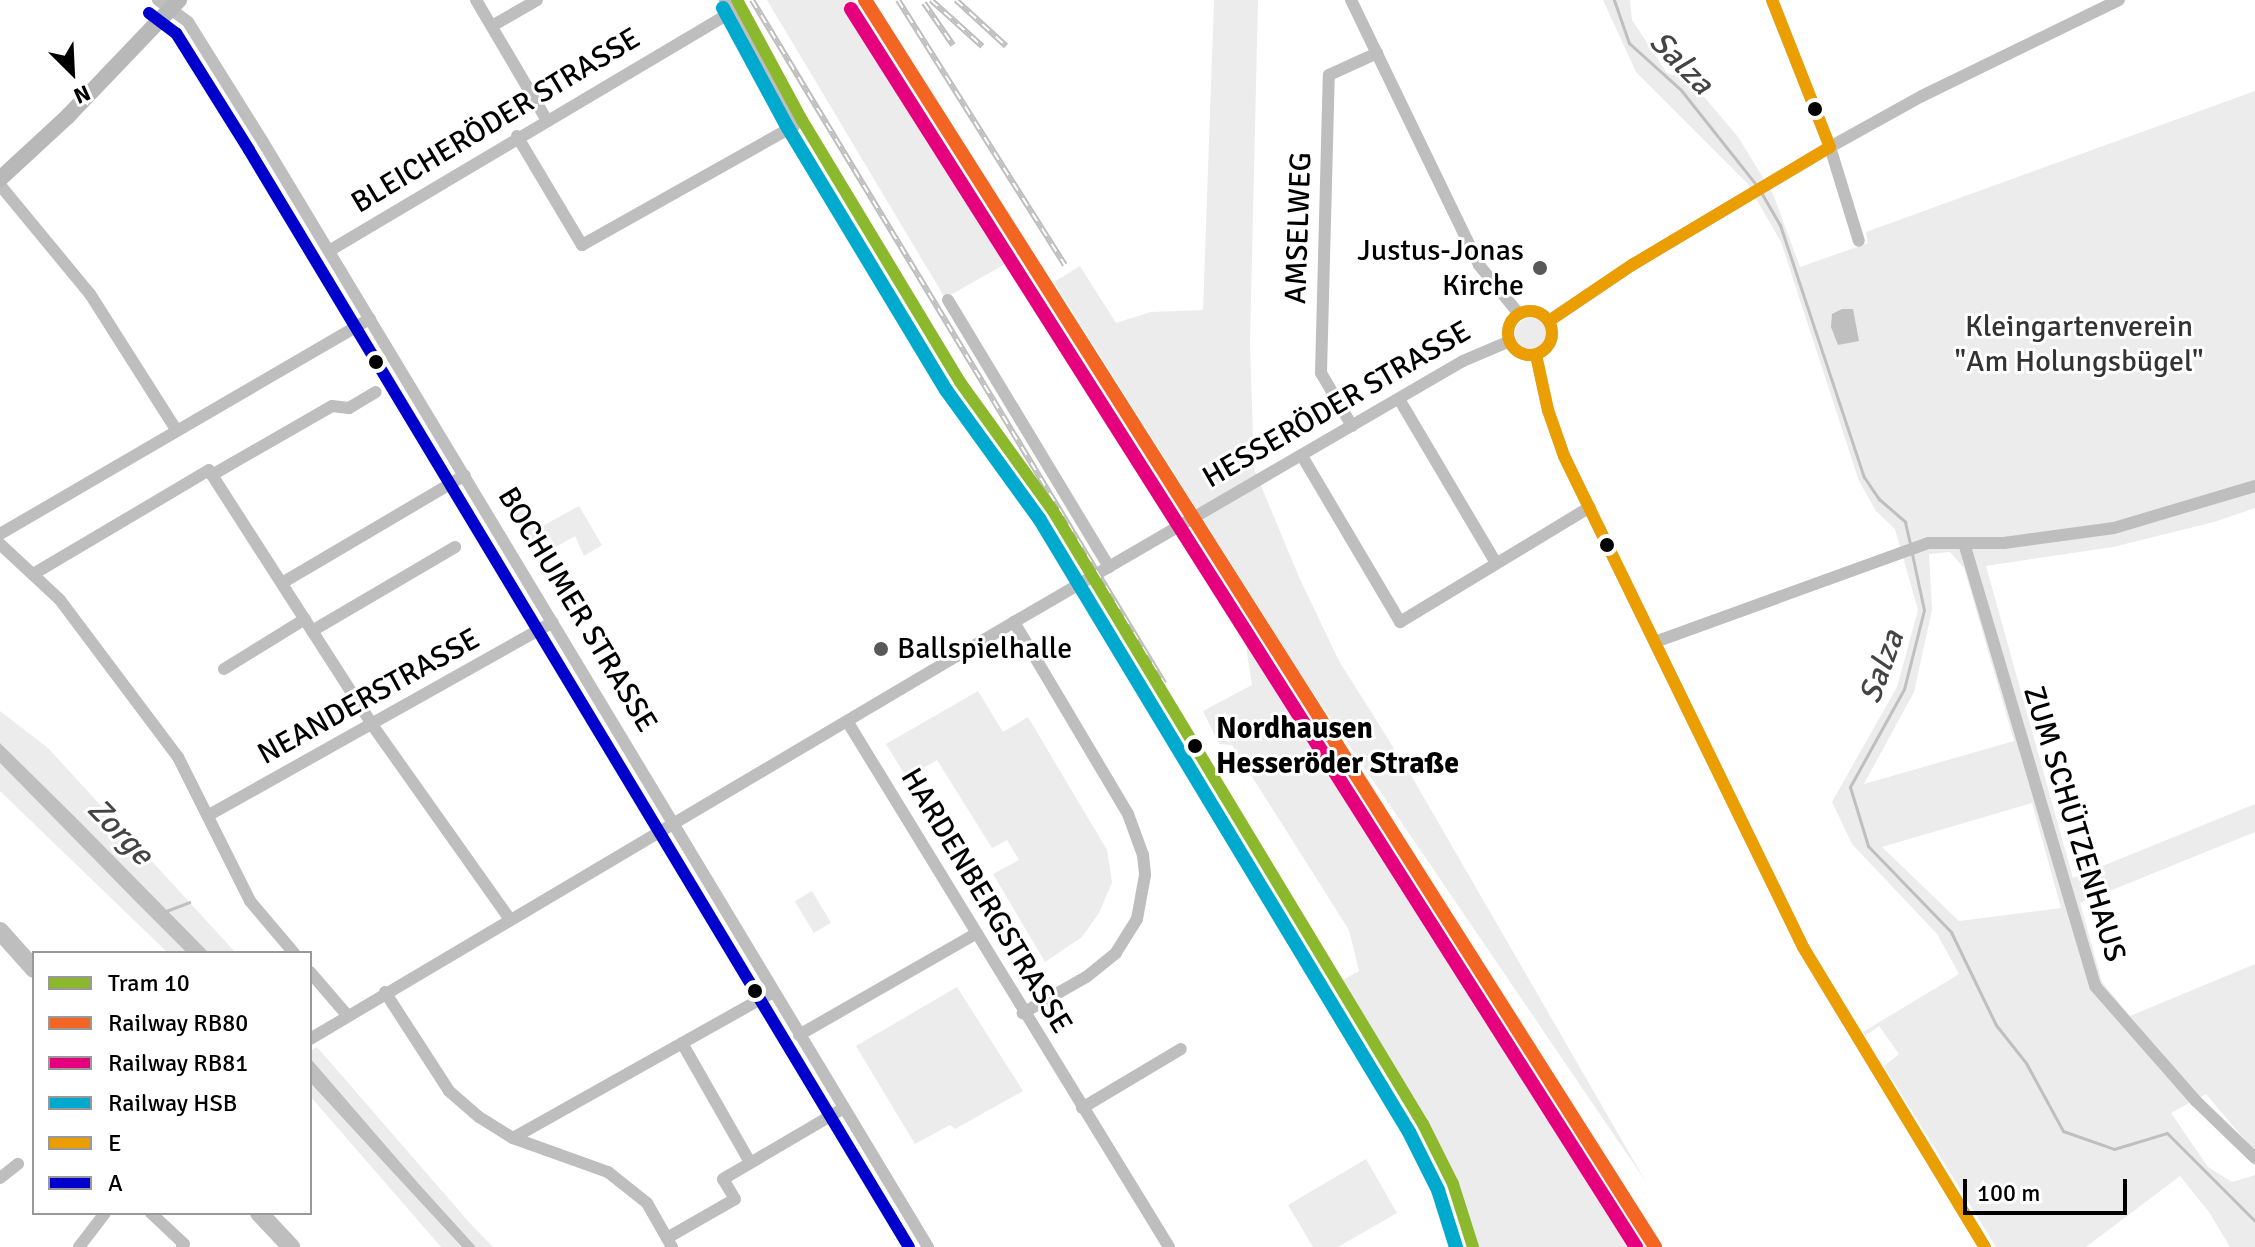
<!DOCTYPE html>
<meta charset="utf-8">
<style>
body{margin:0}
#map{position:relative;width:2255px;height:1247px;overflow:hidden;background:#fff;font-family:Signika,sans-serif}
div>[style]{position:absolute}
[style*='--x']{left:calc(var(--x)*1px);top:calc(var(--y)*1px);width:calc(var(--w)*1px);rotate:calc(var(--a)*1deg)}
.green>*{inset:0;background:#ececec;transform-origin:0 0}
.round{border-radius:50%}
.water>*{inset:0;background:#bfbfbf}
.stream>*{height:3px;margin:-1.5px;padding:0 1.5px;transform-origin:1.5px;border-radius:1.5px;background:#bfbfbf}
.minor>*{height:12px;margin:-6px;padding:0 6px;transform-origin:6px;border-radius:6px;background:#bebebe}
.minor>.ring{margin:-6px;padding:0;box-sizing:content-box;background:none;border:12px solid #bebebe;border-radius:50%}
.secondary>*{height:16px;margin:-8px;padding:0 8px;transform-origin:8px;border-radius:8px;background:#b8b8b8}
.primary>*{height:18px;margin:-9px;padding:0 9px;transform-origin:9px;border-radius:9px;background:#bebebe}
.rail>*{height:6px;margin-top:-3px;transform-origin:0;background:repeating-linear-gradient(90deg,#fff 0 9px,#bebebe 0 18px);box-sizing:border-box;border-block:2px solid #bebebe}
.bus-1>*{height:12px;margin:-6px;padding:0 6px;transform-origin:6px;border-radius:6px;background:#eb9e00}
.bus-1>.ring{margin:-6px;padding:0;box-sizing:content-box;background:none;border:12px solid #eb9e00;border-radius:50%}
.bus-2>*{height:12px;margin:-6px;padding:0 6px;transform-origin:6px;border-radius:6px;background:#0000cd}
.rail-1>*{height:14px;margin:-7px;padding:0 7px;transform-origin:7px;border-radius:7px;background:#f26522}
.rail-2>*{height:14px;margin:-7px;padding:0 7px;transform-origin:7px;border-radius:7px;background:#e5007d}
.rail-3>*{height:14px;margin:-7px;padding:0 7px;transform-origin:7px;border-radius:7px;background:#00a9ce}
.tram-1>*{height:12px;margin:-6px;padding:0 6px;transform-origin:6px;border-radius:6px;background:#8bb82d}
.dots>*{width:22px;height:22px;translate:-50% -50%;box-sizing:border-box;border:4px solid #fff;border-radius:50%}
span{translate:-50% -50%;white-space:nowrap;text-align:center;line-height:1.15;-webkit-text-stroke:6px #fff;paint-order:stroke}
.street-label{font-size:30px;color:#000}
.poi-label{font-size:30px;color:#000}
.right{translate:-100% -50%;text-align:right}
.left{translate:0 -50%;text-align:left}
.park-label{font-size:30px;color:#333}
.stop-label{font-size:30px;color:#000;font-weight:700}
.water-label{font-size:32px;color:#444;font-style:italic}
.legend{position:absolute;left:32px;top:951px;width:280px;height:264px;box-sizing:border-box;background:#fff;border:2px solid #999;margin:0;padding:10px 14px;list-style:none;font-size:24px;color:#000}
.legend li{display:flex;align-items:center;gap:16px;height:40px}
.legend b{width:40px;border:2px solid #999}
.north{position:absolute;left:32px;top:32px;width:80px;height:80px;-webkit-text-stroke:6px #fff;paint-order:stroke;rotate:156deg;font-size:22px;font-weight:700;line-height:32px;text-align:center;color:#000}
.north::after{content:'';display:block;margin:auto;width:28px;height:36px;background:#000;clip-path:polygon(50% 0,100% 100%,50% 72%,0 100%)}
.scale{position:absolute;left:1963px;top:1179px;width:164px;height:36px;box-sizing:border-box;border:4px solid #000;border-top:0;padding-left:10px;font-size:24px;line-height:28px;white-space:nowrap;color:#000;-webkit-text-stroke:6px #fff;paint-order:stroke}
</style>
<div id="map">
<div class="green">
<i style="clip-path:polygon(767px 0,854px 0,1016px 258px,945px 298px)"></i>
<i style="clip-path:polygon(1214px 0,1258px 0,1250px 343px,1254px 469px,1299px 577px,1339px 661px,1412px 777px,1646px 1182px,1306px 682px,1054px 282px,1080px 266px,1116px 323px,1151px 312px,1203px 310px)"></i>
<i style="clip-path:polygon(evenodd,1603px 0,1630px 0,1632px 20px,1667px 73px,1690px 80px,1738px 137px,1773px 194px,1800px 267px,1868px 243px,1866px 232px,2255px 91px,2255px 508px,2214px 522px,2113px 547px,1986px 566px,2073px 878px,2255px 804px,2255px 832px,2080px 903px,2102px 982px,2130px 1016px,2255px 964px,2255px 1152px,2206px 1094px,2171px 1113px,2208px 1167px,2232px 1182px,2255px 1175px,2255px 1247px,2230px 1247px,2209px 1212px,2180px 1176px,2086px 1247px,1996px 1247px,1884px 1066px,1899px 1054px,1879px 1026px,1865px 1036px,1863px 1032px,1959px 974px,1937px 934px,1852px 844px,1832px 802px,1897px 687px,1918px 610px,1895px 529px,1876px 511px,1859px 481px,1781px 242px,1747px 183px,1636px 72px,1603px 0,1950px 552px,1964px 568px,2014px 741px,1864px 784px,1914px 692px,1932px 610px,1929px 554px,1950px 552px,1603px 0,2032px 803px,2061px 908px,1959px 921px,1882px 847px,2032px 803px)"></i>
<i class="round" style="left:1515px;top:318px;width:32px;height:32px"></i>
<i style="clip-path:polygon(516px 491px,537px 529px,579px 506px,602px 545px,584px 556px,575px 536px,556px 547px,547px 533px,530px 543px,504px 498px)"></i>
<i style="clip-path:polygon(1241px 614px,1615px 1199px,1645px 1247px,1477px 1247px,1457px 1183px,1430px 1127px,1341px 981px,1359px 971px,1349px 930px,1232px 745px,1219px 744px,1203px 711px,1252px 685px)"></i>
<i style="clip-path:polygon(978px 691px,1003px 732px,1028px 717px,1107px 850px,1112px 882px,1099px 913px,1082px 937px,1045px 962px,993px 874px,1019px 860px,1007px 840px,992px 848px,937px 760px,907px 778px,886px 744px)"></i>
<i style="clip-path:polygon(0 711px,48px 748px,236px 953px,209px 953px,0 743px)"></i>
<i style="clip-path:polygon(0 763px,138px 904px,187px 953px,168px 953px,0 791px)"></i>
<i style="left:812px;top:891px;width:37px;height:20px;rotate:59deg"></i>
<i style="clip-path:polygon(957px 987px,1023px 1091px,955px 1129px,950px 1125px,915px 1144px,856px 1046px)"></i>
<i style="clip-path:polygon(317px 1047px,468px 1221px,493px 1247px,476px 1247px,418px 1183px,310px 1058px,310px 1051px)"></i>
<i style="clip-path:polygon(310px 1082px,462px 1247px,441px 1247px,310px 1096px)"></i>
<i style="clip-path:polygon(1366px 1159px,1397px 1213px,1338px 1247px,1313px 1247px,1288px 1205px)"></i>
</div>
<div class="water">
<i style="clip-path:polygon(1842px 309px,1853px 309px,1859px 341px,1838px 345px,1831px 327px,1832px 314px)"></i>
<i style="clip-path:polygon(0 743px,76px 818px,209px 953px,187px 953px,138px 904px,0 763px)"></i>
<i style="clip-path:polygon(310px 1058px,418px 1183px,476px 1247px,462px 1247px,316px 1089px,310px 1082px)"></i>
</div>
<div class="stream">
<i style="--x:1614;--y:0;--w:46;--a:70.8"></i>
<i style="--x:1629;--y:43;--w:70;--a:42.1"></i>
<i style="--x:1681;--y:90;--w:124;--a:51.6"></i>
<i style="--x:1762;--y:194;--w:36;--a:60"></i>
<i style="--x:1780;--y:225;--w:266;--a:71.6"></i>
<i style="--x:1864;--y:477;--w:27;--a:56"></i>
<i style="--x:1879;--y:499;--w:35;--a:41"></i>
<i style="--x:1905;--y:522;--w:26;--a:77"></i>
<i style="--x:1912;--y:554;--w:57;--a:77.9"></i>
<i style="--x:1924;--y:610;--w:81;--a:104.2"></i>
<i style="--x:1904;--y:689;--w:112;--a:118.9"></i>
<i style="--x:1850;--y:787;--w:62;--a:73"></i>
<i style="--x:1868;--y:846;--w:120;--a:46"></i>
<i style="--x:1951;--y:932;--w:103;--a:64.2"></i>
<i style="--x:1996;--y:1025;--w:48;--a:51.7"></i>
<i style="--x:2026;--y:1063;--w:77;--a:61.4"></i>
<i style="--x:2063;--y:1131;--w:54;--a:19.4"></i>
<i style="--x:2114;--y:1149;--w:55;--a:-16.8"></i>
<i style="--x:2167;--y:1133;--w:124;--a:45"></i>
<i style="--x:166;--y:911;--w:25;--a:-21"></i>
</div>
<div class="minor">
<i style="--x:158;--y:0;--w:37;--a:36"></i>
<i style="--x:188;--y:22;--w:142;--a:58"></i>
<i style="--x:263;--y:142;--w:1290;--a:58.96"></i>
<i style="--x:476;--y:0;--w:138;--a:59.5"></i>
<i style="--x:1351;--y:0;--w:294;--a:64.2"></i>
<i style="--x:1479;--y:265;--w:63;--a:50.8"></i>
<i style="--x:1772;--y:0;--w:158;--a:68.5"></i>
<i style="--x:1830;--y:147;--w:98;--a:72.9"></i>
<i style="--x:492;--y:26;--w:52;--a:-30"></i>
<i style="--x:517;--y:136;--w:127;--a:59.2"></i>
<i style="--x:582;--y:245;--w:243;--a:-29.3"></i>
<i style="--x:794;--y:126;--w:144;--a:-118.7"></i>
<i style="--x:0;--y:185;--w:141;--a:50.5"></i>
<i style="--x:90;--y:294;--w:162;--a:57.6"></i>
<i style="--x:329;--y:251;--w:468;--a:-30.7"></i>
<i style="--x:948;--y:300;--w:312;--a:58.9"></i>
<i class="ring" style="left:1508px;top:311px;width:32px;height:32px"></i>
<i style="--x:1549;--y:321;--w:100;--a:-34"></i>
<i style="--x:1632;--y:265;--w:230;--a:-30.8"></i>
<i style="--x:1830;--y:147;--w:105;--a:-29"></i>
<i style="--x:1922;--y:96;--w:219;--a:-26"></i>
<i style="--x:1536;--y:355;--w:56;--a:77.7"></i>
<i style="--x:1548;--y:410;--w:49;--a:70.8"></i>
<i style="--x:1564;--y:456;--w:546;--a:64.04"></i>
<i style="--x:1803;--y:947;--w:351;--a:58.8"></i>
<i style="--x:1399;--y:399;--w:191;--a:59.4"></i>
<i style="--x:1352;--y:426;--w:61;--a:-120.3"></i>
<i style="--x:1321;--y:373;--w:298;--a:-88.5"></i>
<i style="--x:1329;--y:75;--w:53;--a:-24.6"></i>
<i style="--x:1302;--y:456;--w:193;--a:59.4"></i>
<i style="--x:1400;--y:622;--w:222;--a:-31.2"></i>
<i style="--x:212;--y:475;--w:298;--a:57.3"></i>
<i style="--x:373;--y:726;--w:235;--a:54.7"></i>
<i style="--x:0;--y:534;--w:428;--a:-30.2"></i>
<i style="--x:1964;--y:543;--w:462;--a:73.5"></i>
<i style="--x:2095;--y:986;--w:153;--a:48.7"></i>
<i style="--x:2196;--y:1101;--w:82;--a:44"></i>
<i style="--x:0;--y:544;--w:82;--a:43"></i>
<i style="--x:60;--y:600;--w:196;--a:53.1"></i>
<i style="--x:178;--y:757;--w:161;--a:63.4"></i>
<i style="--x:250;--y:901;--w:68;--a:49.8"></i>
<i style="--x:35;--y:573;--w:202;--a:-30.6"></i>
<i style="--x:209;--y:470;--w:6;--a:59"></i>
<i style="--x:212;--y:475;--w:138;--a:-29.9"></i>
<i style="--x:332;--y:406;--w:17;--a:7"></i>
<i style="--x:349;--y:408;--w:31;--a:-31"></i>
<i style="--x:282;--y:583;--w:212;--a:-30.5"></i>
<i style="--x:1014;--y:622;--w:223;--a:59.3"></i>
<i style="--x:1128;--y:814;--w:44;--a:69.9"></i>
<i style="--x:1143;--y:855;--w:20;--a:84"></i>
<i style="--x:1145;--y:875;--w:45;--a:100.3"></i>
<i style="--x:1137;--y:919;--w:40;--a:122"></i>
<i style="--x:1116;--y:953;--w:38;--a:141"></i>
<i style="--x:1086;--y:977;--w:73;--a:150.3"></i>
<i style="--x:312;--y:631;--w:166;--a:-30.4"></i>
<i style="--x:1655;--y:642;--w:291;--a:-19.9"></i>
<i style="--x:1929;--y:543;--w:75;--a:0"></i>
<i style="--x:2004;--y:543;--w:111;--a:-7.8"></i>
<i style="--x:2114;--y:528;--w:147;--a:-16.6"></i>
<i style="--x:224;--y:669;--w:95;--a:-31.7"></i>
<i style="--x:847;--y:721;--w:617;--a:58.53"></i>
<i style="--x:209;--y:815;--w:394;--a:-29.3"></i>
<i style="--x:310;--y:972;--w:57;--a:49.3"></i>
<i style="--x:385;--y:992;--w:118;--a:57.1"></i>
<i style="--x:449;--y:1091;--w:40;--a:41"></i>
<i style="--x:479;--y:1117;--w:40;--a:32"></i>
<i style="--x:513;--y:1138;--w:101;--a:19.7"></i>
<i style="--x:608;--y:1172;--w:50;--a:38.5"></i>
<i style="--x:647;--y:1203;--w:51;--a:60.4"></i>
<i style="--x:799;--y:1035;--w:203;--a:-29.8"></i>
<i style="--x:310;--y:1039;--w:818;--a:-30.64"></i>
<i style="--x:1014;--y:622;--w:519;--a:-30.17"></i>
<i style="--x:1463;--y:361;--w:51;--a:-23.1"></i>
<i style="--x:682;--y:1043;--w:137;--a:60.3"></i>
<i style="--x:1082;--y:1108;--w:115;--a:-30.8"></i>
<i style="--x:513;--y:1138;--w:298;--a:-29.3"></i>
<i style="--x:0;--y:1178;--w:23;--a:-38"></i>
<i style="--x:151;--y:1213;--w:45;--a:43.2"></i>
<i style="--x:184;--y:1244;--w:4;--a:124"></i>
<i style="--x:667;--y:1238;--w:78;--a:-29.8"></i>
<i style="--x:735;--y:1199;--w:23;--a:-121"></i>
<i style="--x:723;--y:1179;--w:140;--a:-30.4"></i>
<i style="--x:79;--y:1247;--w:43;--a:-52.6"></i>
</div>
<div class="secondary">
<i style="--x:0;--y:179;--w:93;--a:-42.8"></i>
<i style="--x:68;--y:116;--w:161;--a:-46.3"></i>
</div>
<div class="primary">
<i style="--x:0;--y:931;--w:51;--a:48.2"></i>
<i style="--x:259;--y:1213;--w:47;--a:46.7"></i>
</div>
<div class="rail">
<i style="--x:752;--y:0;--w:798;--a:58.9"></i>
<i style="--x:898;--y:0;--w:313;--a:57.8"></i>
<i style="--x:931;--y:0;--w:69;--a:42"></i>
<i style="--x:956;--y:0;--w:68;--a:42.6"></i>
<i style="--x:924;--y:3;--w:51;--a:55.4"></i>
</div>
<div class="bus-1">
<i class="ring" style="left:1508px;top:311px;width:32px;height:32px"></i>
<i style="--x:1549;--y:321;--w:100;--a:-34"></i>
<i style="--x:1632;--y:265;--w:230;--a:-30.8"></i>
<i style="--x:1830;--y:147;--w:158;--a:-111.5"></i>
<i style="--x:1536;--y:355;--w:56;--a:77.7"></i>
<i style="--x:1548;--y:410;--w:49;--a:70.8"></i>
<i style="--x:1564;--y:456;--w:546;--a:64.04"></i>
<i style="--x:1803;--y:947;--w:351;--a:58.8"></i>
</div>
<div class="bus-2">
<i style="--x:149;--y:13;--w:34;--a:37"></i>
<i style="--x:176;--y:33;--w:138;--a:58"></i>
<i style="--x:249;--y:150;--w:1280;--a:58.97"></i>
</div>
<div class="rail-1">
<i style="--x:865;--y:0;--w:1476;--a:57.64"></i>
</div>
<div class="rail-2">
<i style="--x:851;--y:9;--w:1466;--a:57.62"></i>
</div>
<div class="rail-3">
<i style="--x:723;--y:8;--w:136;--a:61.6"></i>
<i style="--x:788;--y:128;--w:306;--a:58.9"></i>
<i style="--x:946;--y:390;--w:160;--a:54.1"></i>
<i style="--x:1040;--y:520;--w:715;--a:58.91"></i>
<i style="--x:1409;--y:1132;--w:65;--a:63.4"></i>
<i style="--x:1438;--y:1190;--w:60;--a:72.5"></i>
</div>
<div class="tram-1">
<i style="--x:737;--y:0;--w:136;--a:61.6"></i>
<i style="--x:802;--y:120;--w:306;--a:58.9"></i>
<i style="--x:960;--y:382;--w:159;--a:54.2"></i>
<i style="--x:1053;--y:511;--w:716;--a:58.89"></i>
<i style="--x:1423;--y:1124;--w:67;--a:63.4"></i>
<i style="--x:1453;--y:1184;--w:66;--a:72.4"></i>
</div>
<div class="dots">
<i style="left:1815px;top:109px;background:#000"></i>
<i style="left:1540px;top:268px;background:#595959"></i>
<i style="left:376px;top:362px;background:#000"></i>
<i style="left:1607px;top:545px;background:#000"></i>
<i style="left:881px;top:649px;background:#595959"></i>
<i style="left:1195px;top:746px;background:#000"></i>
<i style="left:755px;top:991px;background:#000"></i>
</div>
<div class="street-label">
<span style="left:496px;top:121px;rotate:-31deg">BLEICHERÖDER STRASSE</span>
<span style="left:1299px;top:228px;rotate:-88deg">AMSELWEG</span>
<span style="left:1337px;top:405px;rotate:-30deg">HESSERÖDER STRASSE</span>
<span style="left:577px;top:610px;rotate:59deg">BOCHUMER STRASSE</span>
<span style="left:369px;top:697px;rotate:-29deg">NEANDERSTRASSE</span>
<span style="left:2074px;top:824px;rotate:73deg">ZUM SCHÜTZENHAUS</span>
<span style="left:986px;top:901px;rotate:59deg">HARDENBERGSTRASSE</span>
</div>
<div class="poi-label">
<span class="right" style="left:1524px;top:268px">Justus-Jonas<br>Kirche</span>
<span class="left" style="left:897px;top:649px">Ballspielhalle</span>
</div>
<div class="park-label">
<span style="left:2079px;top:344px">Kleingartenverein<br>"Am Holungsbügel"</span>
</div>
<div class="stop-label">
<span class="left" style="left:1216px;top:746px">Nordhausen<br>Hesseröder Straße</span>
</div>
<div class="water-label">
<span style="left:1681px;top:63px;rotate:45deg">Salza</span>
<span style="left:1882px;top:667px;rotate:-70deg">Salza</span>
<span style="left:120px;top:832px;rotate:46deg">Zorge</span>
</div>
<ul class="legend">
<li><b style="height:10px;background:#8bb82d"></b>Tram 10</li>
<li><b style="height:10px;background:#f26522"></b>Railway RB80</li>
<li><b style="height:10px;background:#e5007d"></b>Railway RB81</li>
<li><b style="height:10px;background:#00a9ce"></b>Railway HSB</li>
<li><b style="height:10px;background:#eb9e00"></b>E</li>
<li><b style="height:10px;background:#0000cd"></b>A</li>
</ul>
<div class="north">N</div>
<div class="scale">100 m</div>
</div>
